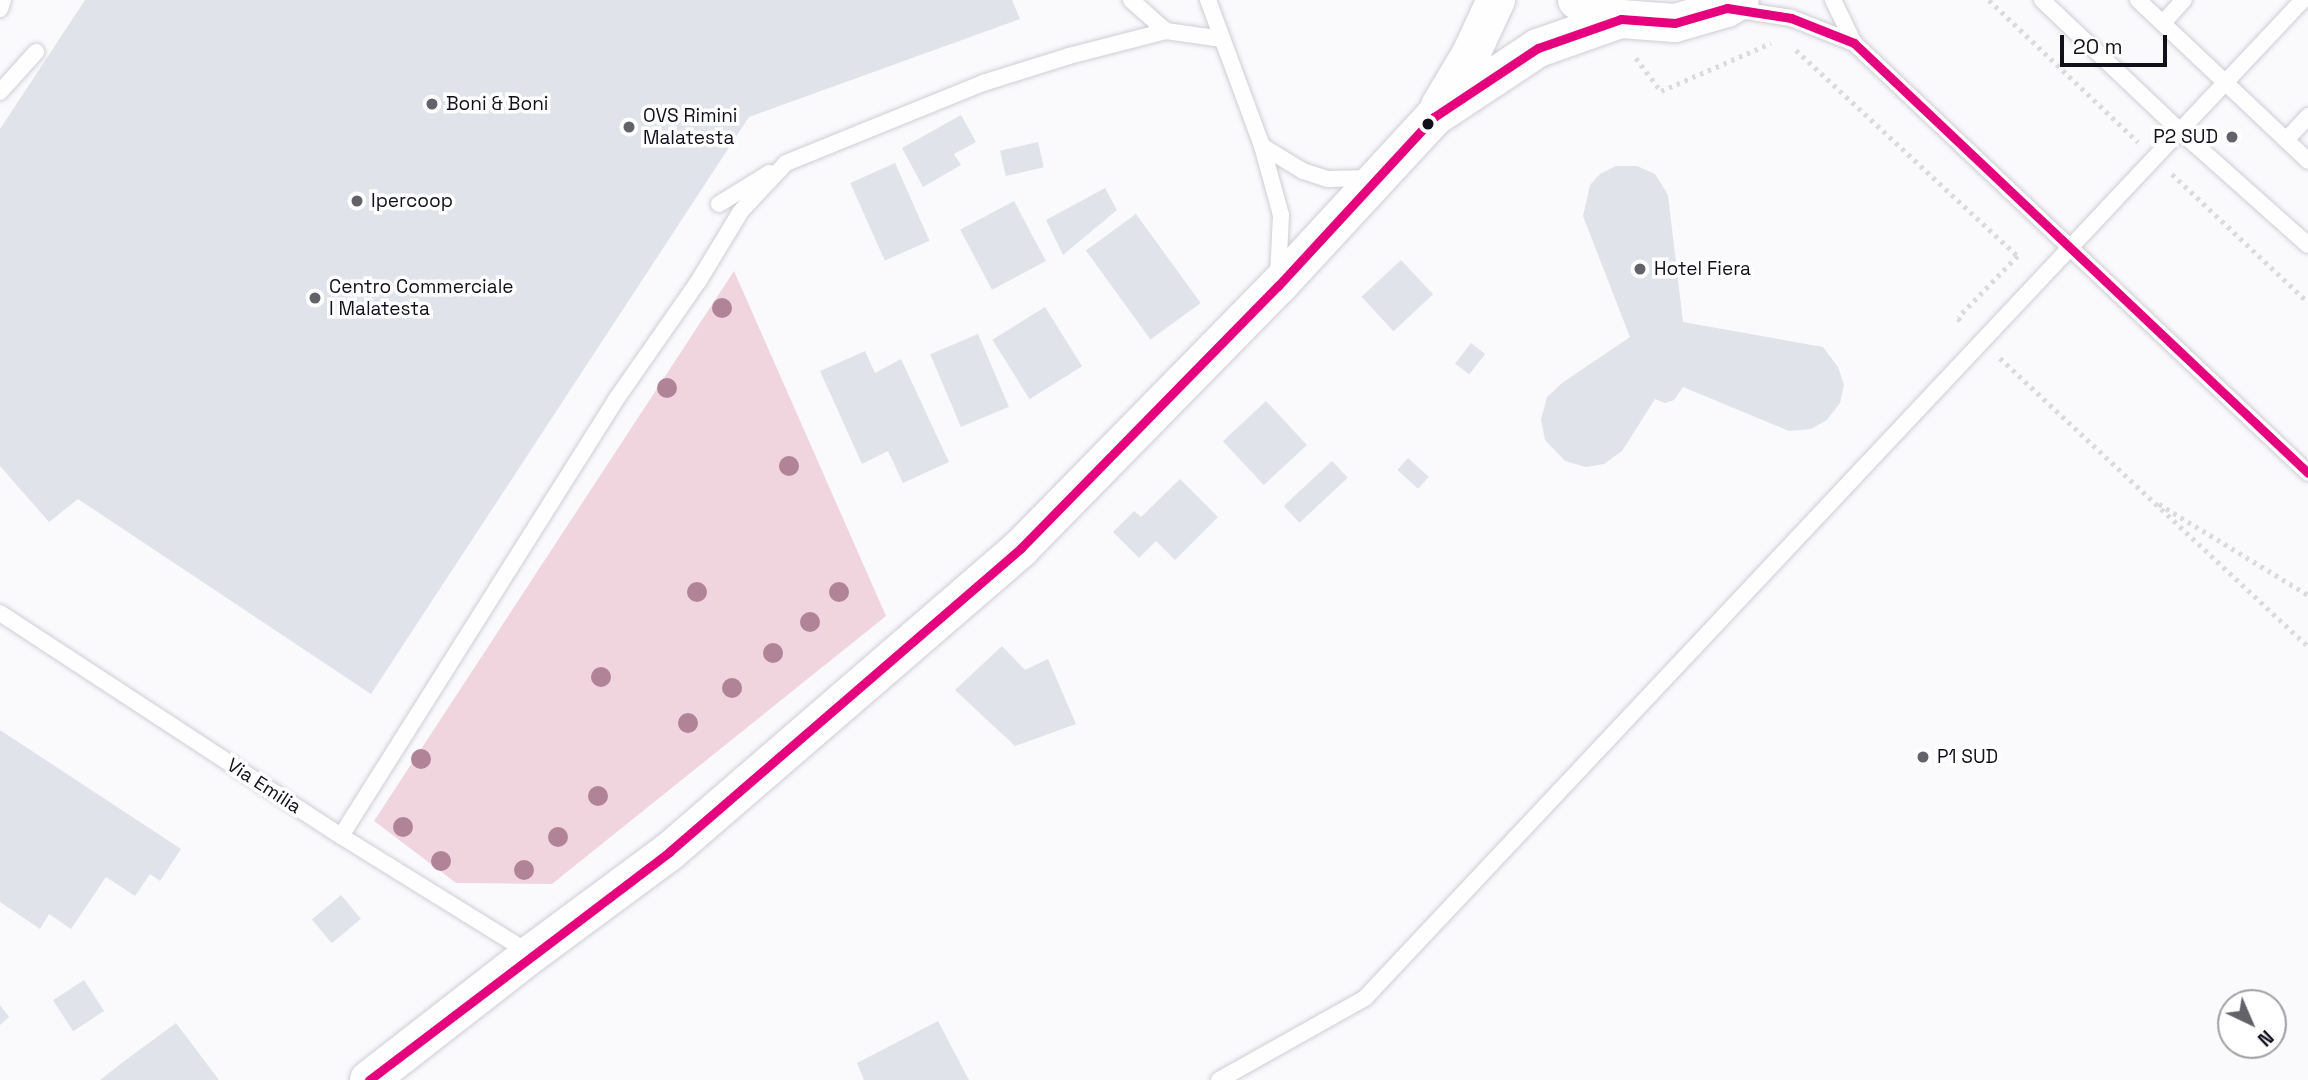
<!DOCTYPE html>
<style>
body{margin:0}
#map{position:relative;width:2308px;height:1080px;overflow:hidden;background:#fafafd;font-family:"Space Grotesk",sans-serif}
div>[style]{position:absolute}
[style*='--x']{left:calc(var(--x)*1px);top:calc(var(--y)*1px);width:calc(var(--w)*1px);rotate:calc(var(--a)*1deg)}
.green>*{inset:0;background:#f0d5de}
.building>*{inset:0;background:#e0e3e9;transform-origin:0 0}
.path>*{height:4.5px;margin-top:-2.25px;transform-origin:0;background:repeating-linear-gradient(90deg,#dbdadc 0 3.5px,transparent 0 8.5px)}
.roads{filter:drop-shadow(0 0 2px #cecdd4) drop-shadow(0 0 2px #cecdd4)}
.lane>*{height:16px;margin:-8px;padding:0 8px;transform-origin:8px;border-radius:8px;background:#fefeff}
.secondary>*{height:38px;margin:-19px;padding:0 19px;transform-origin:19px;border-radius:19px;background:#fefeff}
.bus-1>*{height:9px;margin:-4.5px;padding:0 4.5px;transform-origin:4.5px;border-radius:4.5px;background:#e5007d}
.trees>*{width:20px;height:20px;margin:-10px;border-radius:50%;background:#b18397}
.dots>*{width:19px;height:19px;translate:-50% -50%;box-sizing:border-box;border:4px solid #fff;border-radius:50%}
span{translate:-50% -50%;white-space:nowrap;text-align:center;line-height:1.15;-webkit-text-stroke:7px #fff;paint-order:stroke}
.poi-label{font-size:19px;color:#12101a}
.left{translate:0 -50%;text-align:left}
.right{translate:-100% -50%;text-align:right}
.street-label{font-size:19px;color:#12101a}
.north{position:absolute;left:2217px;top:989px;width:70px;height:70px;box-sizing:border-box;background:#fff;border:2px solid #a09fa3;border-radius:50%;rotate:136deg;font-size:19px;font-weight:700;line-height:28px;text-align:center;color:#12101a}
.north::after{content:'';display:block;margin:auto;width:24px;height:32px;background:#636269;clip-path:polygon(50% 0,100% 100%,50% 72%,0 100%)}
.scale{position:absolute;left:2060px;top:35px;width:107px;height:32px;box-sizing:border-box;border:4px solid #12101a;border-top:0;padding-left:9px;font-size:21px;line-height:24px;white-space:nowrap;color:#12101a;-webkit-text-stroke:5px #fff;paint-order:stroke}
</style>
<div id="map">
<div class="green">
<i style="clip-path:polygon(734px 271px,886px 616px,552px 884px,456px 883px,374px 821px)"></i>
</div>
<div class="building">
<i style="clip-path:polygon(85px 0,1012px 0,1020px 19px,749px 117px,371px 694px,78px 499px,49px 522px,0 466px,0 129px)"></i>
<i style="clip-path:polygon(961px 115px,976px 142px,954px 154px,961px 165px,923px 187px,902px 148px)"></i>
<i style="left:1038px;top:142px;width:26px;height:39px;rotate:77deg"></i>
<i style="left:895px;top:163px;width:85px;height:49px;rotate:66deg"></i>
<i style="clip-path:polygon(1616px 166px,1637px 166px,1655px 174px,1668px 195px,1683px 322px,1823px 347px,1838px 367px,1844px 385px,1840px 403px,1827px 420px,1811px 429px,1789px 431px,1683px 387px,1674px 400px,1665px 403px,1655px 399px,1622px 451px,1604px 464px,1586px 467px,1565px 461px,1545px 440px,1541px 419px,1547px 397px,1562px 383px,1630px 337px,1583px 216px,1590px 185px,1600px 174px)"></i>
<i style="clip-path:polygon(1105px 188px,1117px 210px,1063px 255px,1046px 220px)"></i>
<i style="left:1014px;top:201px;width:68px;height:61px;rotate:62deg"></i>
<i style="left:1136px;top:214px;width:110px;height:62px;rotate:54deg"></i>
<i style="left:1401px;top:260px;width:47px;height:54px;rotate:47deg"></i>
<i style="left:1045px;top:307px;width:70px;height:62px;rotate:58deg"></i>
<i style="left:978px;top:334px;width:79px;height:52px;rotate:67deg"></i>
<i style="left:1471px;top:343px;width:18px;height:26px;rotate:38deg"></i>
<i style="clip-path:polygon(865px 351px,875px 373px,901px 359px,949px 462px,903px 483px,888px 451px,862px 464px,820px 371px)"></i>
<i style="left:1266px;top:401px;width:60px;height:59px;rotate:47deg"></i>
<i style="left:1408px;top:458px;width:28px;height:16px;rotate:42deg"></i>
<i style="left:1332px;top:461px;width:23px;height:66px;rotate:47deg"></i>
<i style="clip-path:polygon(1180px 479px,1218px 517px,1175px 560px,1156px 541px,1139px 558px,1113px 532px,1134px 511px,1141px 517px)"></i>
<i style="clip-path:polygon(1002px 646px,1025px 670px,1048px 659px,1076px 724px,1015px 746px,955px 690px)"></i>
<i style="clip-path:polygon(0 730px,181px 849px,160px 881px,150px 874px,135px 896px,106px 877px,71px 929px,49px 914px,40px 929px,0 902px)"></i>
<i style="left:341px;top:895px;width:31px;height:38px;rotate:50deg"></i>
<i style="left:84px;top:980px;width:37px;height:37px;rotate:57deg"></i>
<i style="clip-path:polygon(0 1005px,9px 1017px,0 1025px)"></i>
<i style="clip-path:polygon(938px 1021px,969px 1080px,864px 1080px,857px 1063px)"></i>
<i style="clip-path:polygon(176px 1023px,219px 1080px,100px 1080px,123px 1062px)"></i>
</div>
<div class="path">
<i style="--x:1989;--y:0;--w:206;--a:43.6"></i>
<i style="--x:1796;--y:50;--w:303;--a:42.9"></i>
<i style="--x:2018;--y:256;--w:86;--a:134.1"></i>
<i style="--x:1958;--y:318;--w:7;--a:45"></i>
<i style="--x:1636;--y:58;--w:41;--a:52.9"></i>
<i style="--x:1661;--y:91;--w:120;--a:-23.6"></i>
<i style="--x:2172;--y:174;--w:187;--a:43.3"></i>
<i style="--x:2000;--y:358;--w:422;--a:43.1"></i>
<i style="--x:2159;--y:504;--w:175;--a:31.4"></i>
</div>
<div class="roads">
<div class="lane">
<i style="--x:1131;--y:0;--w:47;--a:41.5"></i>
<i style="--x:1208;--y:0;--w:156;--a:69.7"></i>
<i style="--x:1262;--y:146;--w:72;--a:74.6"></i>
<i style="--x:1281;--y:215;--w:61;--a:92.8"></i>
<i style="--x:1833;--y:0;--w:48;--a:64"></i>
<i style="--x:1854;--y:43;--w:625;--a:43.44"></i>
<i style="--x:2042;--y:0;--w:190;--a:43.5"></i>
<i style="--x:2180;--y:131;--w:171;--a:41.7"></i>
<i style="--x:2138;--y:0;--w:234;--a:43.4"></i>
<i style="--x:0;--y:9;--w:9;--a:-72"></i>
<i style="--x:1733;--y:9;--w:59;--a:8.8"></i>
<i style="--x:1791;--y:18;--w:68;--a:21.6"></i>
<i style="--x:2163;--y:23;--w:31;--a:-48"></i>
<i style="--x:0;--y:92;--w:54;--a:-48"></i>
<i style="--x:2286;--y:140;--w:33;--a:-47"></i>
<i style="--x:1262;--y:146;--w:48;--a:31.4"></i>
<i style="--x:1303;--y:171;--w:26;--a:18"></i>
<i style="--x:1328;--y:179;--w:42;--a:-1.4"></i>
<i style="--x:719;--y:204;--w:59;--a:-31.8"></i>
<i style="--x:0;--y:613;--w:407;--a:33.2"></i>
<i style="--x:341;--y:836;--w:224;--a:31.8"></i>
<i style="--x:341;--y:836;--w:518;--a:-57.78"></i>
<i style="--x:617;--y:398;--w:141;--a:-55.1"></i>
<i style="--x:698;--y:282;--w:83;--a:-58.8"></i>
<i style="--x:741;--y:211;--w:66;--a:-46.8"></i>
<i style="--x:786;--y:163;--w:213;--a:-22.1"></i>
<i style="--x:983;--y:83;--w:90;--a:-17.4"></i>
<i style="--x:1069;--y:56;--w:100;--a:-14.5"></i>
<i style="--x:1166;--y:31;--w:57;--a:8.1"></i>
<i style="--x:1219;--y:1080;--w:167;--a:-29.3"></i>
<i style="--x:1365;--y:998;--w:1370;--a:-46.78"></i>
</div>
<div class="secondary">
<i style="--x:1577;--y:0;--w:48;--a:23.4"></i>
<i style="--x:1621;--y:19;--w:54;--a:4.2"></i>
<i style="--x:1675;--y:23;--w:54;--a:-16.1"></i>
<i style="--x:1727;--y:8;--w:15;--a:-32"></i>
<i style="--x:1440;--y:106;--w:61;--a:-59.2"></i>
<i style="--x:1471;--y:54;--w:60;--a:-65.2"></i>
<i style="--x:369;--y:1080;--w:205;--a:-37.9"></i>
<i style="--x:531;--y:954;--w:172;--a:-36.5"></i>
<i style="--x:669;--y:852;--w:465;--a:-40.8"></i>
<i style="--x:1021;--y:548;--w:367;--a:-45.6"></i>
<i style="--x:1278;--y:286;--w:230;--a:-47.3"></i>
<i style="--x:1434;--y:117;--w:125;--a:-33.6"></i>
<i style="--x:1538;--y:48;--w:88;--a:-19.3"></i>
</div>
</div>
<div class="bus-1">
<i style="--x:369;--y:1080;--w:377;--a:-37.2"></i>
<i style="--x:669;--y:852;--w:465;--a:-40.8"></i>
<i style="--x:1021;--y:548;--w:367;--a:-45.6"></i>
<i style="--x:1278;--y:286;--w:230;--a:-47.3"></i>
<i style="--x:1434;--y:117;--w:125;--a:-33.6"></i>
<i style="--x:1538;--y:48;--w:88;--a:-19.3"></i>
<i style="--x:1621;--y:19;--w:54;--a:4.2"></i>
<i style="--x:1675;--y:23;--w:54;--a:-16.1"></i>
<i style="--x:1727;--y:8;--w:65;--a:8.9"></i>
<i style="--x:1791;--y:18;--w:68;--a:21.6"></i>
<i style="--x:1854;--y:43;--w:625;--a:43.44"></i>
</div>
<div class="trees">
<i style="left:722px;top:308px"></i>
<i style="left:667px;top:388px"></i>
<i style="left:789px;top:466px"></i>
<i style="left:697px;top:592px"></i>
<i style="left:839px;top:592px"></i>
<i style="left:810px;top:622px"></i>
<i style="left:773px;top:653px"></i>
<i style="left:601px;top:677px"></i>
<i style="left:732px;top:688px"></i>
<i style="left:688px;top:723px"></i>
<i style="left:421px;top:759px"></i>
<i style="left:598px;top:796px"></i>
<i style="left:403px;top:827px"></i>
<i style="left:558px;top:837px"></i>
<i style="left:441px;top:861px"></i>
<i style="left:524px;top:870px"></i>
</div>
<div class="dots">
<i style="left:432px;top:104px;background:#636269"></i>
<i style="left:1428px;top:124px;background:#12101a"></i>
<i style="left:629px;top:127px;background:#636269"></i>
<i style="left:2232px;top:137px;background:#636269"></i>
<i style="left:357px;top:201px;background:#636269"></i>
<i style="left:1640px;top:269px;background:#636269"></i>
<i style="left:315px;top:298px;background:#636269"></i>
<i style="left:1923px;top:757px;background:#636269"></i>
</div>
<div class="poi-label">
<span class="left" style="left:446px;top:104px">Boni &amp; Boni</span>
<span class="left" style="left:643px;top:127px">OVS Rimini<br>Malatesta</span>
<span class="right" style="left:2218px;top:137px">P2 SUD</span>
<span class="left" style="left:371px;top:201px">Ipercoop</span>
<span class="left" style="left:1654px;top:269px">Hotel Fiera</span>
<span class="left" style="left:329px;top:298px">Centro Commerciale<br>I Malatesta</span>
<span class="left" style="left:1937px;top:757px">P1 SUD</span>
</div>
<div class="street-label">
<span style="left:264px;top:786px;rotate:33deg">Via Emilia</span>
</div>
<div class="north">N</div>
<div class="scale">20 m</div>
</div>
